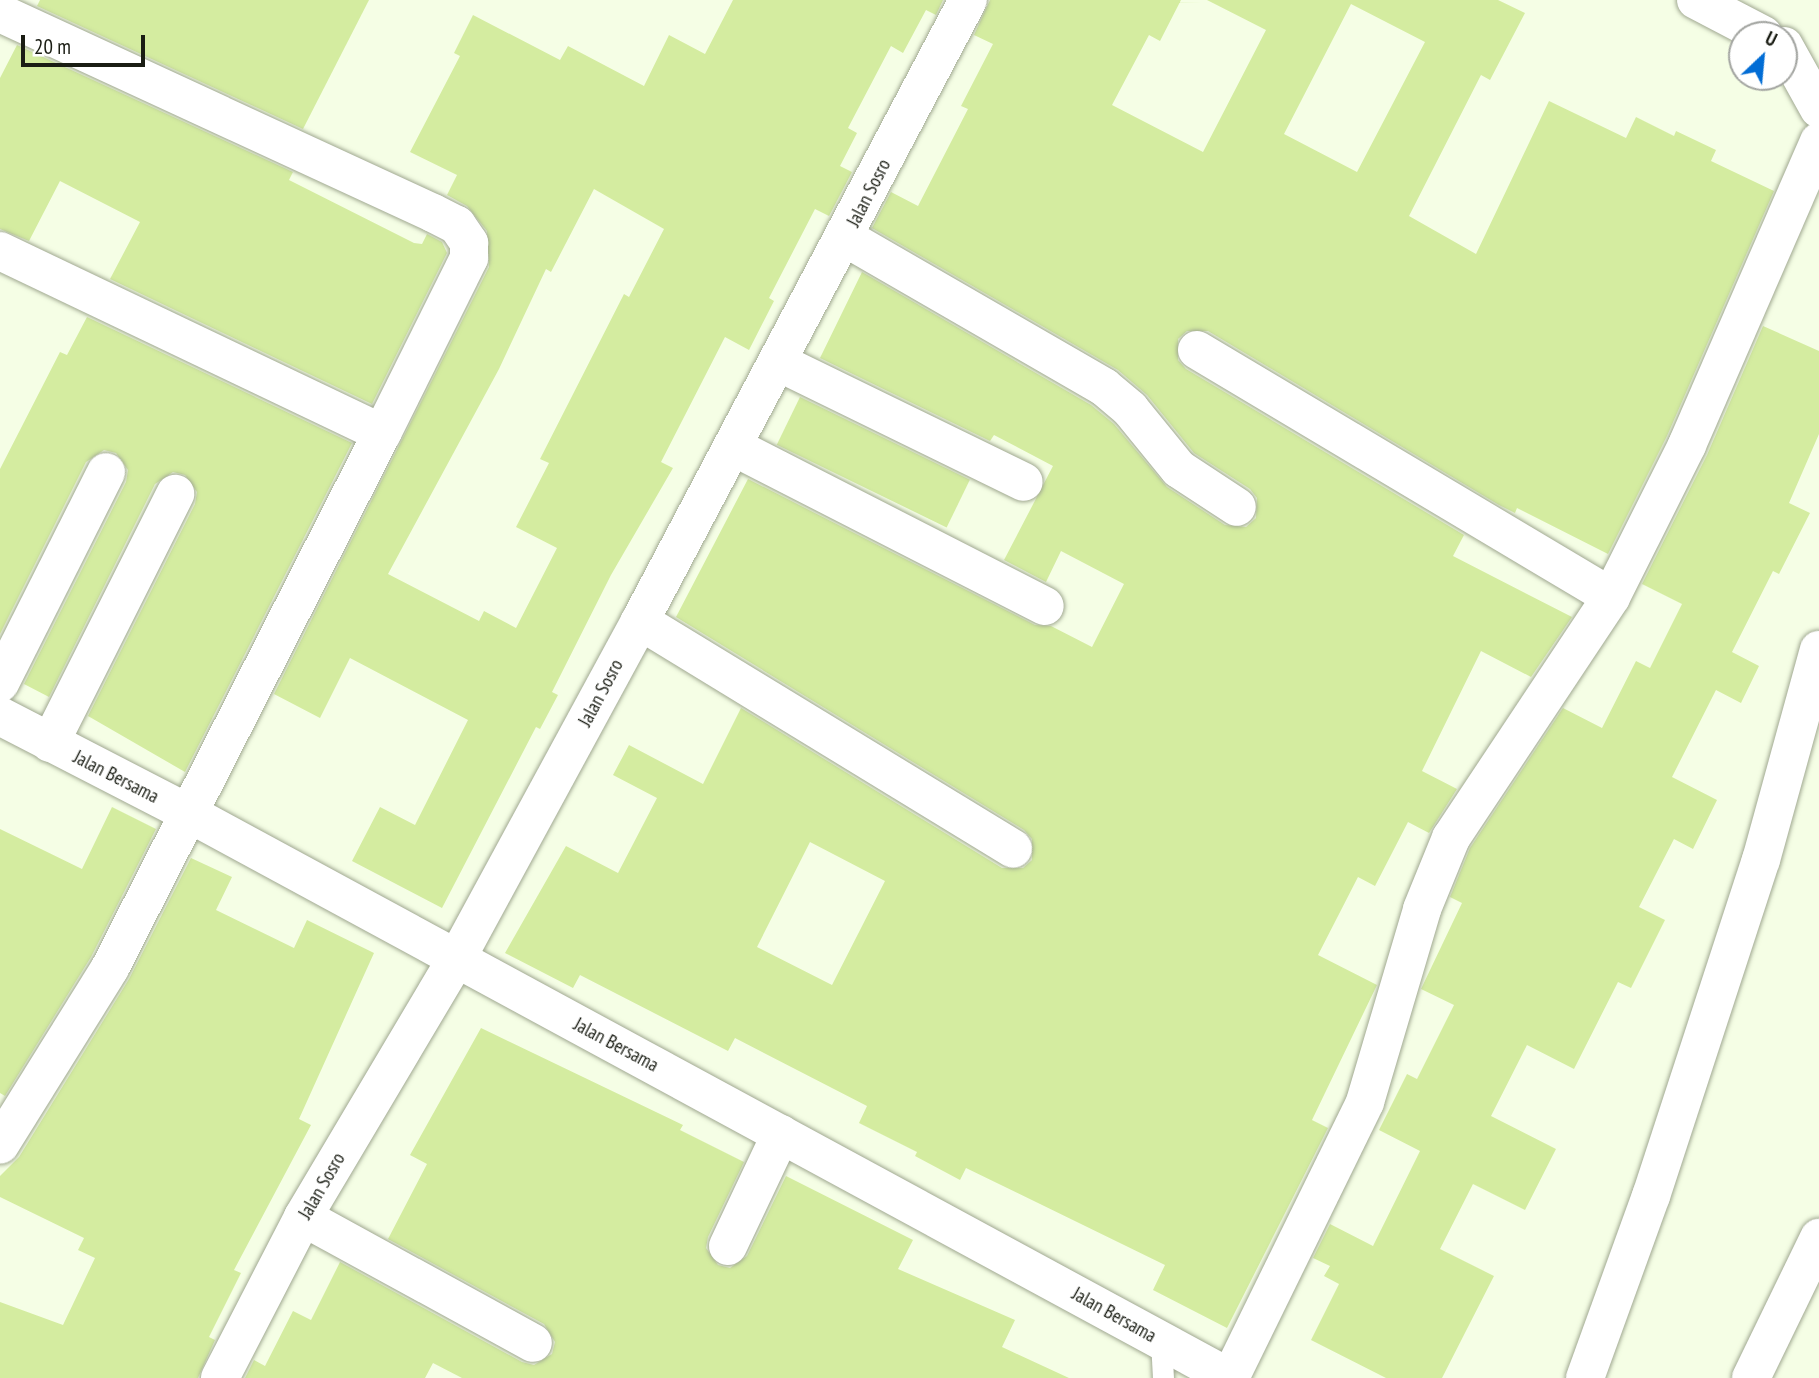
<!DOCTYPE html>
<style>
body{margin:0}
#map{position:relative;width:1819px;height:1378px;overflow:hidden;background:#f5fee5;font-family:"PT Sans Narrow",sans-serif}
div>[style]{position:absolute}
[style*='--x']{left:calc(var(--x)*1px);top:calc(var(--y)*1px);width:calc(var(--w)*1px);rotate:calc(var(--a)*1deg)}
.building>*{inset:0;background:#d4eca0;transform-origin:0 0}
.roads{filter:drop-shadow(0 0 2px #a0a891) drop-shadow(0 0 2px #a0a891)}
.service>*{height:21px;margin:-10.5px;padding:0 10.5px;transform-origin:10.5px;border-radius:10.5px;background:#fff}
.minor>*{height:38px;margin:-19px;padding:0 19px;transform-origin:19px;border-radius:19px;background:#fff}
.trunk>*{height:38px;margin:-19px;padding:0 19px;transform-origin:19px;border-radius:19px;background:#fff}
.motorway>*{height:38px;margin:-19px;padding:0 19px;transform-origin:19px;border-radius:19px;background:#fff}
span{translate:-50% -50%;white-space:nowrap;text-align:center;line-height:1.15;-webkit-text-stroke:6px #fff;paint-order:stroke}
.street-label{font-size:19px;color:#1a1d14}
.north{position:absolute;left:1728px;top:21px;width:70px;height:70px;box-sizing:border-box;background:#fff;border:2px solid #a3a5a1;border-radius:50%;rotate:26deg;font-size:19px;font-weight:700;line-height:28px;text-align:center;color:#1a1d14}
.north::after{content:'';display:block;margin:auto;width:24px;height:32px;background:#026dd5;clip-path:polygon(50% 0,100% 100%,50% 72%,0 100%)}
.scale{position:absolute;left:21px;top:35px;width:124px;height:32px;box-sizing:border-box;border:4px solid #1a1d14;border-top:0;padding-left:9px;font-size:21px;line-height:24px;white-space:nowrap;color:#1a1d14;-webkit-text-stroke:5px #fff;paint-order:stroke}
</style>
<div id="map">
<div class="building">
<i style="clip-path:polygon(40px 0,369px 0,303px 129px,37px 6px)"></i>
<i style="clip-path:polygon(evenodd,733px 0,943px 0,936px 15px,926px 10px,903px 53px,891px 46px,848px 128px,857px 133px,840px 166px,852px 172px,829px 216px,815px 209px,769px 298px,774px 301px,749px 350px,725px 337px,661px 462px,673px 468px,611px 575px,552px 692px,558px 695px,540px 729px,536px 727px,442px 908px,352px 861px,380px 807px,415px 825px,468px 720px,350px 658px,320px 718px,274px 694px,489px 267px,487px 231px,467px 206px,447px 195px,457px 175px,410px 152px,460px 56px,454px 53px,473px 15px,560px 60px,568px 46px,644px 86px,669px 35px,705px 54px,733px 0,594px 189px,664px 229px,629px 297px,624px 294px,540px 459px,549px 463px,516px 527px,557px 548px,516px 628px,484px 611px,479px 621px,388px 574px,499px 369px,546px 269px,551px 272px,594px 189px)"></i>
<i style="clip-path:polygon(evenodd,990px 0,1181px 0,1160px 41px,1149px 35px,1112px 105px,1203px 152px,1266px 30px,1207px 0,1498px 0,1525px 13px,1490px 80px,1481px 75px,1409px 216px,1476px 254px,1549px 101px,1626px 138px,1636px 117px,1674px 136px,1676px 131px,1716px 150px,1711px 161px,1774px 191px,1667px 436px,1608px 554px,1517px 508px,1515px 513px,1499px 505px,1208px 331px,1187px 331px,1178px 339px,1178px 360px,1186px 369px,1464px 535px,1453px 556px,1572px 617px,1531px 677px,1481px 651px,1422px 771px,1457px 789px,1429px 833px,1408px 822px,1375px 886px,1358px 877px,1318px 955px,1377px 985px,1312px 1120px,1328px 1128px,1227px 1328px,1153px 1290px,1165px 1265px,966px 1168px,960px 1180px,915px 1156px,917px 1152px,859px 1123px,867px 1106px,735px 1038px,728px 1051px,580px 975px,573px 988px,505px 953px,566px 846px,618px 873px,657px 798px,613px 775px,629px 745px,703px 784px,741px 708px,1002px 868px,1023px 868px,1032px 860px,1032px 839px,1024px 830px,676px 617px,748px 479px,1035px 625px,1051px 626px,1092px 647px,1124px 584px,1061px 551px,1046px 582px,1004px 560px,1053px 466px,994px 435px,990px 441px,820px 358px,862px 272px,1091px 405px,1114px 424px,1167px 487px,1225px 525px,1246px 527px,1256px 518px,1257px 498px,1250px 489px,1194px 453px,1147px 395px,1118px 370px,872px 228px,891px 192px,918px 206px,968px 109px,961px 106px,993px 44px,974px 35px,990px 0,1351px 4px,1425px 42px,1357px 172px,1284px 134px,1351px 4px,990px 0,810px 842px,885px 881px,832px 985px,757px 947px,810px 842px)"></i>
<i style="clip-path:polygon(17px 45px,293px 172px,289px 180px,414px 243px,422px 244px,427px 234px,442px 242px,447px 253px,372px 404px,110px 279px,140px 222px,60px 181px,29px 241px,0 229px,0 78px)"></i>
<i style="clip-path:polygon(87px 317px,352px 443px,185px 772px,88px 716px,195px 504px,197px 492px,185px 475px,173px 472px,155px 484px,49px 697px,24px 684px,126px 482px,128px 470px,116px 453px,104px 450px,86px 462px,0 634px,0 469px,60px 352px,67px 355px)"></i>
<i style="clip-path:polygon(1763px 326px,1819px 351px,1819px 434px,1789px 503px,1810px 513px,1779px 574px,1773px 571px,1732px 652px,1759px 666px,1741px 703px,1716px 690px,1672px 777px,1717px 800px,1693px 849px,1674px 839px,1639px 907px,1665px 920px,1631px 988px,1618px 982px,1574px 1069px,1527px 1045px,1491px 1116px,1556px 1149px,1525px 1210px,1473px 1184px,1440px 1249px,1494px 1276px,1442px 1378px,1386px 1378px,1311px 1340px,1339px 1284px,1324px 1276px,1330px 1266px,1313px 1258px,1330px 1224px,1373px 1246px,1420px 1151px,1379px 1130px,1407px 1074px,1417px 1079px,1454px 1005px,1421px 989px,1462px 903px,1450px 897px,1470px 848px,1563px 708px,1602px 728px,1636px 661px,1650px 668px,1682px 604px,1642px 584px,1707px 455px)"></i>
<i style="left:800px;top:397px;width:189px;height:53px;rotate:26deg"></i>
<i style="clip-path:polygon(112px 807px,156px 829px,91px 957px,5px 1096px,0 1093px,0 829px,82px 869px)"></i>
<i style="clip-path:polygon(191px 858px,232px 877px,216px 910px,294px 948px,307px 920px,374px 953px,299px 1119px,311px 1125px,234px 1270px,241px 1273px,209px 1337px,215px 1340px,198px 1378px,0 1378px,0 1302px,63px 1325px,95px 1258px,78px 1250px,84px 1238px,0 1197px,0 1176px,19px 1157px,129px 979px)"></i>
<i style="clip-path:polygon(481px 1028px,683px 1125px,680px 1130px,744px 1162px,708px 1237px,706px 1248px,718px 1265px,730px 1268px,747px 1256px,786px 1176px,913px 1240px,898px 1269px,1015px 1320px,1002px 1347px,1069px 1378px,462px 1378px,433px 1363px,425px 1378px,245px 1378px,254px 1360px,265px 1366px,293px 1311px,311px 1320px,340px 1262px,522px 1362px,534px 1365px,552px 1354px,555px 1342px,544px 1324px,388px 1239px,427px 1164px,410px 1155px)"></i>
</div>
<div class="roads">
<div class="service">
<i style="--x:1161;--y:1340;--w:38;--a:87"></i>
</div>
<div class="minor">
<i style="--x:0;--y:13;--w:477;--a:24.8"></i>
<i style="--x:433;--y:213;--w:27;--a:27"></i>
<i style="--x:457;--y:225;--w:22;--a:56"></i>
<i style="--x:469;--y:243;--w:15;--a:90"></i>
<i style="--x:469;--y:258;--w:195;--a:116.4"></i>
<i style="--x:382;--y:433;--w:600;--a:116.95"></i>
<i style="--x:110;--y:968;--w:208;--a:121.9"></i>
<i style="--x:846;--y:238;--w:298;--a:30"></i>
<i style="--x:1104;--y:387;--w:34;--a:40"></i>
<i style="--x:1130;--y:409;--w:77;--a:50.8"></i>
<i style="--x:1179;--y:469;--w:69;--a:33.2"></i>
<i style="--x:0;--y:251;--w:423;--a:25.5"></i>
<i style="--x:1197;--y:350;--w:482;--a:30.8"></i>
<i style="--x:780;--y:363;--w:271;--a:26"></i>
<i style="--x:734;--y:447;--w:349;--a:27.1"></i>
<i style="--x:640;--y:621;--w:437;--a:31.4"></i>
<i style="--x:0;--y:683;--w:236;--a:-63.3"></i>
<i style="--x:0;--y:716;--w:214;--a:27.3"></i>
<i style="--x:190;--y:814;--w:1183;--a:28.47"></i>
<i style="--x:50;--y:743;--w:279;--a:-63.3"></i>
<i style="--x:303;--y:1217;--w:262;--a:28.7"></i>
<i style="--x:728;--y:1246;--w:124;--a:-64.7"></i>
<i style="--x:220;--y:1378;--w:181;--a:-62.7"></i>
<i style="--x:303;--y:1217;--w:301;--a:-59.3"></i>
<i style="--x:457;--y:958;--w:383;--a:-61.5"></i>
<i style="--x:640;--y:621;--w:702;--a:-62.16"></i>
<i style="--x:1230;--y:1378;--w:307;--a:-63.9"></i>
<i style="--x:1365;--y:1102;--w:201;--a:-73.5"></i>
<i style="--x:1422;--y:909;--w:77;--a:-67.8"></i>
<i style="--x:1451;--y:838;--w:289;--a:-56.4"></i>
<i style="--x:1611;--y:597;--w:170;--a:-63.4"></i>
<i style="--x:1687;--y:445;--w:331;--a:-66.5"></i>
</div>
<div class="trunk">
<i style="--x:1696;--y:0;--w:76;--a:27.6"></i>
</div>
<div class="motorway">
<i style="--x:1784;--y:46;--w:72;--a:60.9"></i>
<i style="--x:1585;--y:1378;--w:194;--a:-70.1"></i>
<i style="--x:1651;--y:1196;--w:354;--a:-71.9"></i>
<i style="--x:1761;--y:860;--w:218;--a:-74.6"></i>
<i style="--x:1751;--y:1378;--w:156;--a:-64.1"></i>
</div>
</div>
<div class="street-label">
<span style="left:869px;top:193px;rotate:-63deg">Jalan Sosro</span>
<span style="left:601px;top:693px;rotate:-62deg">Jalan Sosro</span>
<span style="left:116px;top:777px;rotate:27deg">Jalan Bersama</span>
<span style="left:616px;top:1045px;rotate:28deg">Jalan Bersama</span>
<span style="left:322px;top:1186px;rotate:-60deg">Jalan Sosro</span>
<span style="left:1114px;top:1315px;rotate:29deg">Jalan Bersama</span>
</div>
<div class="north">U</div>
<div class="scale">20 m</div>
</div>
